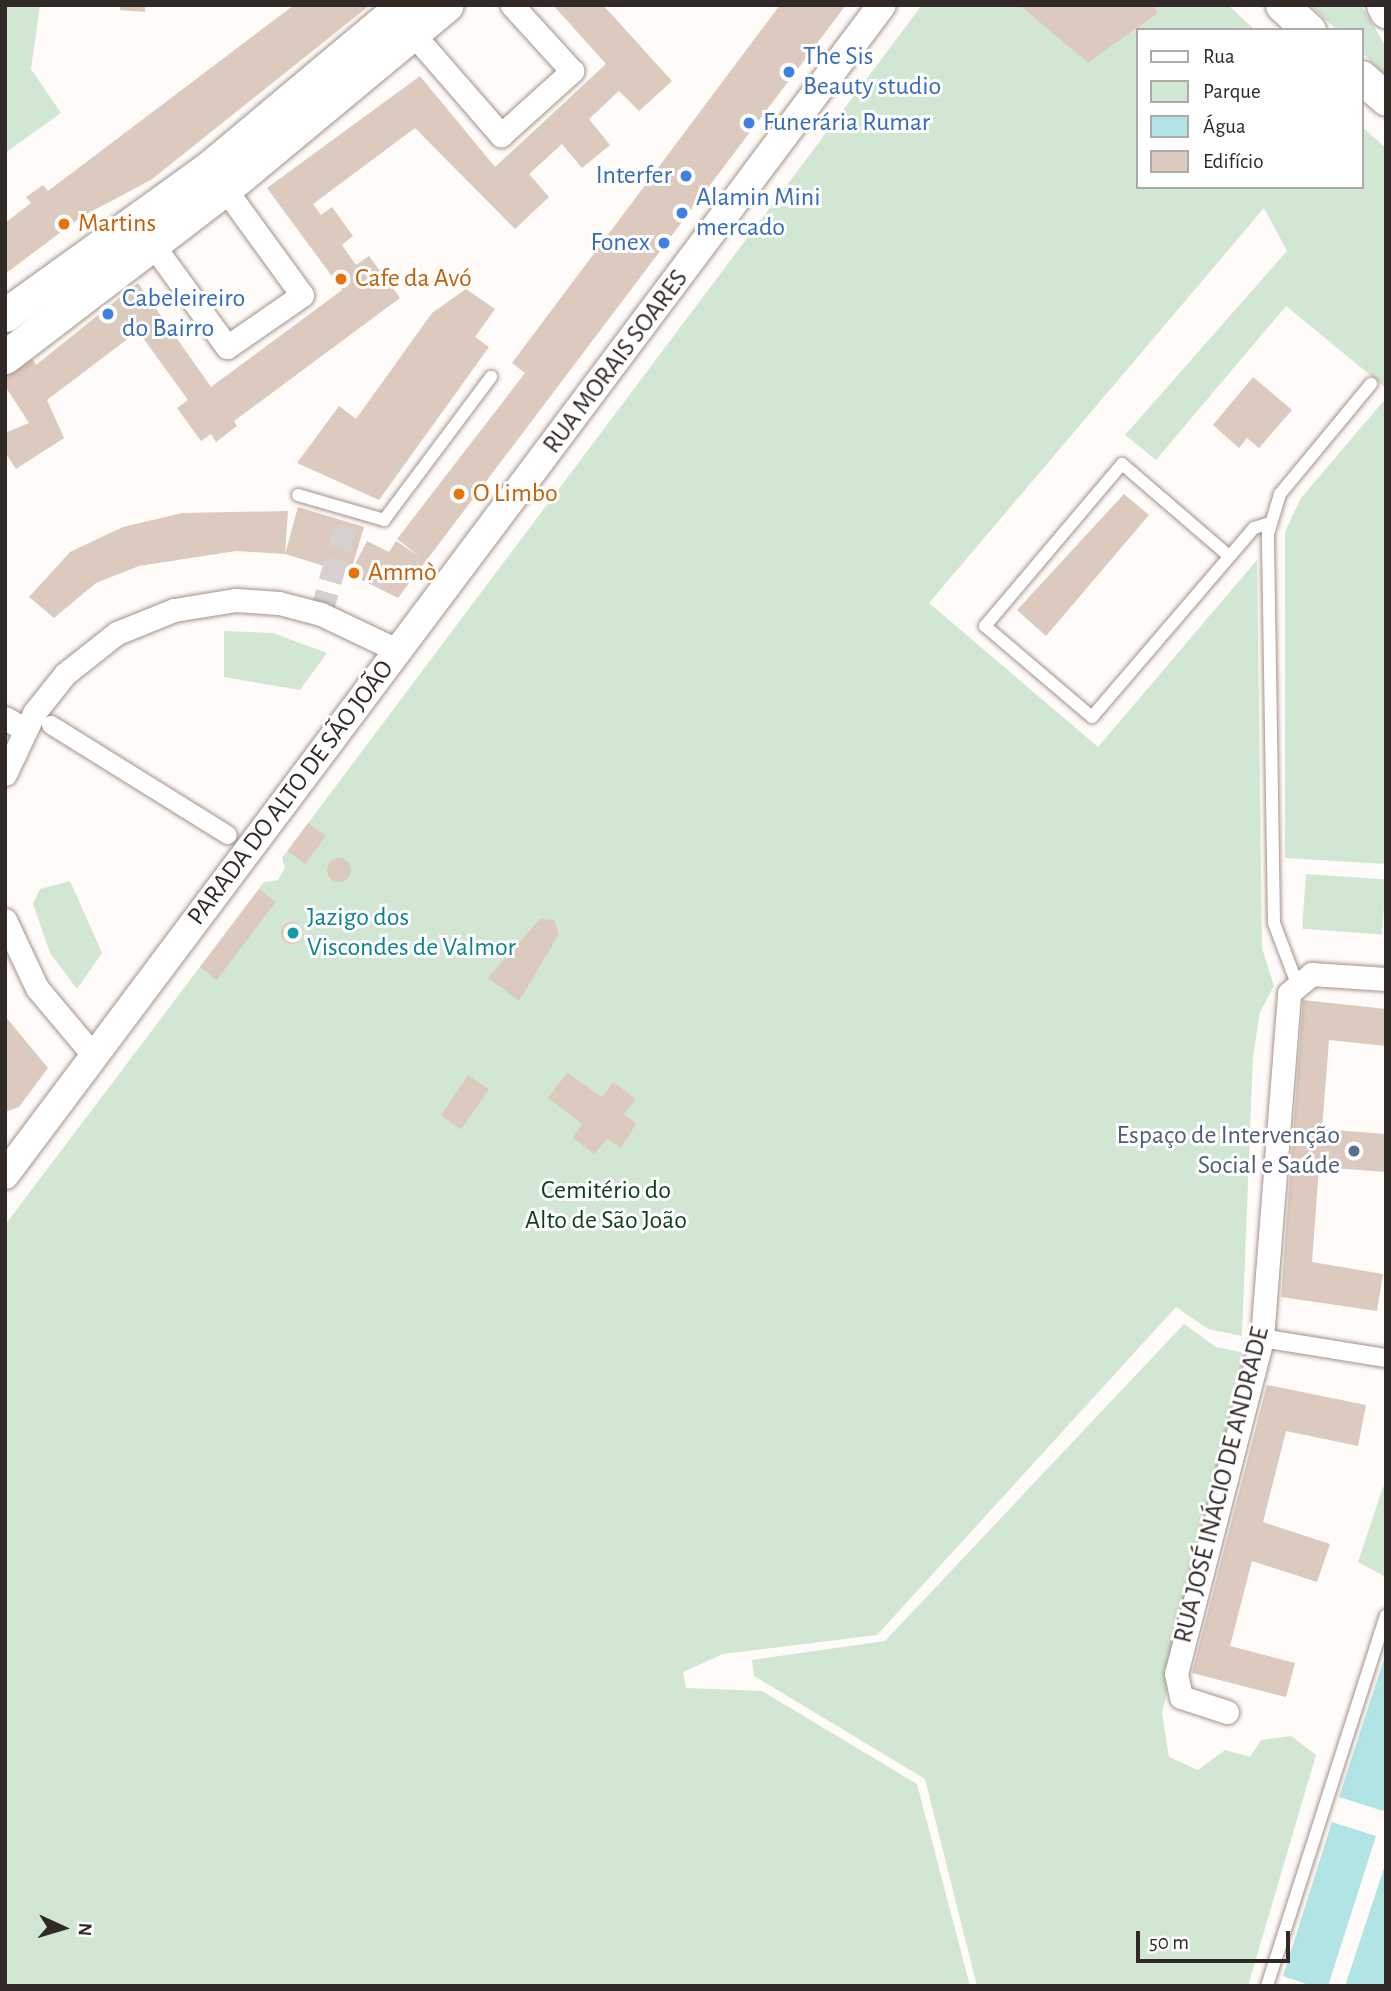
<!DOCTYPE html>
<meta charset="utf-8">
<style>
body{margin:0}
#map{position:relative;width:1391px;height:1991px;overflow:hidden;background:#fffbf8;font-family:"Alegreya Sans",sans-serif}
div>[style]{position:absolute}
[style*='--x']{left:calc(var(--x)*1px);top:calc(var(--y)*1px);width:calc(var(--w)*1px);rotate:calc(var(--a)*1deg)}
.green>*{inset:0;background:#d1e7d3;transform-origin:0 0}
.water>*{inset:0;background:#b1e4e5}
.building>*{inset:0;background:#dbcabd;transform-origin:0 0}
.round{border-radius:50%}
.minor-tunnel>*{height:23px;margin-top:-11.5px;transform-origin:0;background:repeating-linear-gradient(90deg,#d6d1ce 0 23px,transparent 0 34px)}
.roads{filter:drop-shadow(0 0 2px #a49288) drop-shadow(0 0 2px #a49288)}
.service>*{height:12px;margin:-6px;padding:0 6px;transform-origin:6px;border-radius:6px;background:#fff}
.pedestrian>*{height:18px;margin:-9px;padding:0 9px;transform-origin:9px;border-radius:9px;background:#fff}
.minor>*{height:23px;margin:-11.5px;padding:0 11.5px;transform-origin:11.5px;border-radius:11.5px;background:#fff}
.tertiary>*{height:28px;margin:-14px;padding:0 14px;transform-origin:14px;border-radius:14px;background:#fff}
.secondary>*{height:33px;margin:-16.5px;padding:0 16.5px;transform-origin:16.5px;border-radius:16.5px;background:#fff}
.dots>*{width:19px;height:19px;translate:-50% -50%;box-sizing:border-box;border:4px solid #fff;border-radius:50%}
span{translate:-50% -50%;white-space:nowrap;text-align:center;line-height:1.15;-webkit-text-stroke:6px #fff;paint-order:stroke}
.shop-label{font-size:26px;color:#366cbe}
.left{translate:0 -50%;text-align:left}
.right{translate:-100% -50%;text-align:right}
.food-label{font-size:26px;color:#c56008}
.street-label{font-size:26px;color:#302925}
.culture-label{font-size:26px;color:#0d838f}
.service-label{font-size:26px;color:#4e5e75}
.park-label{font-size:26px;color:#0e3f1a}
.frame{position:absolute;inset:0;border:7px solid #302925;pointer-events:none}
.legend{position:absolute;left:1136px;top:28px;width:228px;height:161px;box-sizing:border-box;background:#fff;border:2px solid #aca9a8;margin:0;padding:9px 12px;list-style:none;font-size:21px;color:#302925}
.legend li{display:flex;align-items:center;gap:14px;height:35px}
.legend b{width:35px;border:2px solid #aca9a8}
.north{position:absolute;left:28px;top:1893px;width:70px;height:70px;-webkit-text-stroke:5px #fff;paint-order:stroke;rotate:94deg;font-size:19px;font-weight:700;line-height:28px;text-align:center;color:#302925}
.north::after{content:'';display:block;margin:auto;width:24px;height:32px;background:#302925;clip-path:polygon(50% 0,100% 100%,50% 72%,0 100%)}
.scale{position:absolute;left:1136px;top:1931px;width:154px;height:32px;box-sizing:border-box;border:4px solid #302925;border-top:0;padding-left:9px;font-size:21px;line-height:24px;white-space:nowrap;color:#302925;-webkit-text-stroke:5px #fff;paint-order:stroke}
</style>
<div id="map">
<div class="green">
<i style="clip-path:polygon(5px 5px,40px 5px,31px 69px,61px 113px,5px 153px)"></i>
<i style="clip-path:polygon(922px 5px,1019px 5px,1088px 63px,1158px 13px,1153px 5px,1228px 5px,1255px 30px,1137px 30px,1137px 187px,1361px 187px,1361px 126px,1386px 148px,1386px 388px,1286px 306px,1156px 460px,1125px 435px,1287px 251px,1264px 208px,929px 603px,1098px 747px,1257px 560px,1262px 948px,1274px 986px,1260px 1012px,1253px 1056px,1242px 1336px,1208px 1329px,1176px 1307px,877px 1635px,723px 1654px,683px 1672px,686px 1688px,762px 1691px,917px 1784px,970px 1986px,5px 1986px,5px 1225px,264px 882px,278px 880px,285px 868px,282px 858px)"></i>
<i style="clip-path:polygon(1310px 5px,1361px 5px,1386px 47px,1386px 75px,1361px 52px,1361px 30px,1337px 30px)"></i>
<i style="clip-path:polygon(1386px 398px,1386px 864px,1285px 858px,1285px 532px,1301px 498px)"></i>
<i style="clip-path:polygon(224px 631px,273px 633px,327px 653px,300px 690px,224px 677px)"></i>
<i style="left:1306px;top:874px;width:80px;height:55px;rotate:4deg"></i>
<i style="clip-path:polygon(70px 881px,102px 953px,77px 989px,50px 953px,33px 904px,40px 889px)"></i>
<i style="clip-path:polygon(1184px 1324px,1216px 1347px,1250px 1354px,1162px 1713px,1169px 1757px,1198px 1770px,1225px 1750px,1250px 1757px,1261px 1740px,1291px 1736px,1316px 1755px,1248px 1986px,977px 1986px,925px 1779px,754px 1676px,752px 1660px,885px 1641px)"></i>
<i style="clip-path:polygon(1383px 1487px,1386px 1487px,1386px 1577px,1358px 1562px)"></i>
</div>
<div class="water">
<i style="clip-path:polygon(1386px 1653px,1386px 1803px,1383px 1811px,1339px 1797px)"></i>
<i style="clip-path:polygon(1332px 1822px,1376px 1836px,1328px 1986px,1312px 1986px,1283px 1976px)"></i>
<i style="clip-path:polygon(1386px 1862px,1386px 1986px,1345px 1986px)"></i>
</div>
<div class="building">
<i style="clip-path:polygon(120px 5px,145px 5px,145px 12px,120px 10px)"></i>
<i style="clip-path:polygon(294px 5px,370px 5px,151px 180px,81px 217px,5px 274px,5px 223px,31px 203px,26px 197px,43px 185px,48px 191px)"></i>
<i style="clip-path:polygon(553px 5px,603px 5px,672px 81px,639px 111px,619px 91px,589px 119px,610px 145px,582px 168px,562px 144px,529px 174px,549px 197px,515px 229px,415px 128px,313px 204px,321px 215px,332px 207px,353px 236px,342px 245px,356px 265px,369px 256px,400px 298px,234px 421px,237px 426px,216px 442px,211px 434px,201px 441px,177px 408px,188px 400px,138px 331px,47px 400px,64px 438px,16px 469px,5px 452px,5px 433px,29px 423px,5px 386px,5px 371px,30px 355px,36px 365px,138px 283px,211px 387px,342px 290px,267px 188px,420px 76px,495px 167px,606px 64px)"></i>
<i style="clip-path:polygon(780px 5px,846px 5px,398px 598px,350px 574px,285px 554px,236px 551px,139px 566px,96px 583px,54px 618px,29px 597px,70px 552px,123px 527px,182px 513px,288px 511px,285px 554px,298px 507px,364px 527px,350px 574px,367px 541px,389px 552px,396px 541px,420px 557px,397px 539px,525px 373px,512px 363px)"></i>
<i style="clip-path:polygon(1019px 5px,1153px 5px,1158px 13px,1088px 63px)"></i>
<i style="clip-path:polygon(466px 289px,495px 309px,475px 337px,489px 347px,379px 500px,297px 463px,339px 406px,356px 419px,432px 313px)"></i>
<i style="clip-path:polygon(1253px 377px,1292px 410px,1259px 448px,1247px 438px,1239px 448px,1213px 425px)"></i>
<i style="clip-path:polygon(1124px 494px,1149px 515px,1046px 636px,1017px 610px)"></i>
<i style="left:308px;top:823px;width:22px;height:35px;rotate:36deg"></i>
<i class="round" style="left:327px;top:858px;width:24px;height:24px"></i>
<i style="left:259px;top:889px;width:21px;height:98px;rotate:37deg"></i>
<i style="clip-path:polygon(540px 919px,554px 920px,559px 934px,519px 1001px,488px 978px)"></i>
<i class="round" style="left:281px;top:922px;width:22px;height:22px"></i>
<i style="clip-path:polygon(1303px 1000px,1386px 1009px,1386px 1046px,1329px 1040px,1322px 1129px,1386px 1134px,1386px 1172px,1319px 1167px,1312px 1262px,1383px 1274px,1377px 1311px,1281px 1297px)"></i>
<i style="clip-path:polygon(5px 1016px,48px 1068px,19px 1107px,5px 1112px)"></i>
<i style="clip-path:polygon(567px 1073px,602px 1097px,613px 1082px,636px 1099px,624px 1114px,636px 1124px,621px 1148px,607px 1139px,594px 1154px,573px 1138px,582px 1124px,548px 1098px)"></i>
<i style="left:468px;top:1075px;width:25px;height:49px;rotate:34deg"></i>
<i style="clip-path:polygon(1267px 1385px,1366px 1405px,1358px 1446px,1286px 1431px,1263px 1522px,1330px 1544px,1317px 1582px,1252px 1561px,1230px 1646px,1295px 1663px,1286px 1697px,1192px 1673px)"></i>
</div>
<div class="minor-tunnel">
<i style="--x:321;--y:614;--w:108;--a:-74.4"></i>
</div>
<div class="roads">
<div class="service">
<i style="--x:298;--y:495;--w:90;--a:16.2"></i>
<i style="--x:384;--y:520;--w:179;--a:-53.2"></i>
<i style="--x:1229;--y:556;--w:141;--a:-139.3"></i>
<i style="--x:1122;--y:464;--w:212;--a:130.2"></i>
<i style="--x:985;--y:626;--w:140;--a:40.4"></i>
<i style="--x:1092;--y:717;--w:249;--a:-49.4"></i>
<i style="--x:1254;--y:528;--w:17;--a:-17"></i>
<i style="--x:1296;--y:981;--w:62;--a:-110.8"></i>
<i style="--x:1274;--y:923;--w:389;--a:-90.9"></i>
<i style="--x:1268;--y:534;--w:42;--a:-73.3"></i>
<i style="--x:1280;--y:494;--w:143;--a:-50.4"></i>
<i style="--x:1267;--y:1986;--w:389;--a:-72.2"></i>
</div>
<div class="pedestrian">
<i style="--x:51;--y:725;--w:208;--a:31.9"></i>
<i style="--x:1262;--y:1338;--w:126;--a:9.2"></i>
</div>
<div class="minor">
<i style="--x:414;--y:35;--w:133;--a:49"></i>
<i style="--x:501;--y:135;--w:96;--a:-42"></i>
<i style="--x:572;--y:71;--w:89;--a:-132.3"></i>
<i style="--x:150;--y:241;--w:131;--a:54"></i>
<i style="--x:227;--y:347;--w:91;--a:-34.7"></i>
<i style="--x:302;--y:295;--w:131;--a:-126"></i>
<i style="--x:5;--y:718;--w:22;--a:30"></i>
<i style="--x:5;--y:774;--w:68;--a:-64.6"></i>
<i style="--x:34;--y:713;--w:50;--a:-51.5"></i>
<i style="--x:65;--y:674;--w:66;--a:-38.3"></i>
<i style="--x:117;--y:633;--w:61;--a:-22"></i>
<i style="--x:174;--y:610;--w:63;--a:-9.2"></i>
<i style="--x:236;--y:600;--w:43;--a:4"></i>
<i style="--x:279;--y:603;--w:43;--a:14.7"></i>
<i style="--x:321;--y:614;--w:86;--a:25.4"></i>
<i style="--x:5;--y:920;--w:75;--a:64.8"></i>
<i style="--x:37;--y:988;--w:89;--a:50"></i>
<i style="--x:1227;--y:1712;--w:48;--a:-161.9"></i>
<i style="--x:1181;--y:1697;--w:24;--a:-102"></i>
<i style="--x:1176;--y:1674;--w:347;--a:-75.6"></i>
<i style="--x:1262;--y:1338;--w:346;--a:-85.5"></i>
<i style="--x:1289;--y:993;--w:30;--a:-40"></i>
<i style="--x:1312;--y:974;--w:74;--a:3.9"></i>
</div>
<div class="tertiary">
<i style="--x:5;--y:1175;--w:1462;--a:-53.15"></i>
</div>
<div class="secondary">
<i style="--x:1282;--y:5;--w:37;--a:43"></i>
<i style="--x:1383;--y:5;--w:7;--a:63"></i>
<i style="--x:1361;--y:77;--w:33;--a:41"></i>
<i style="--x:5;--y:315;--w:253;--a:-35.8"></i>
<i style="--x:210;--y:167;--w:252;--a:-40"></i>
<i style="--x:5;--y:357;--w:277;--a:-37.4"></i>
<i style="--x:225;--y:189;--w:288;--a:-39.7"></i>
</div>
</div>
<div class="dots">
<i style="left:789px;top:72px;background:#3f7fe0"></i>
<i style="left:749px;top:123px;background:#3f7fe0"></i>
<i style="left:686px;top:176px;background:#3f7fe0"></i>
<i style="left:682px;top:213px;background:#3f7fe0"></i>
<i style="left:64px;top:224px;background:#e8710a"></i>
<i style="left:664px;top:243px;background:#3f7fe0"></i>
<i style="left:341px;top:279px;background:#e8710a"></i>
<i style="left:108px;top:314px;background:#3f7fe0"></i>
<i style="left:459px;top:494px;background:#e8710a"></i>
<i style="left:354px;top:573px;background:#e8710a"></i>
<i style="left:293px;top:933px;background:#0f9aa8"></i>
<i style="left:1354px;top:1151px;background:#5c6f8a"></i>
</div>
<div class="shop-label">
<span class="left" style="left:803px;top:72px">The Sis<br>Beauty studio</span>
<span class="left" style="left:763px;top:123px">Funerária Rumar</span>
<span class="right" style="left:672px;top:176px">Interfer</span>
<span class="left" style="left:696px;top:213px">Alamin Mini<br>mercado</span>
<span class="right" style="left:650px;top:243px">Fonex</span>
<span class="left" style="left:122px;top:314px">Cabeleireiro<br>do Bairro</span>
</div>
<div class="food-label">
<span class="left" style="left:78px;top:224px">Martins</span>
<span class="left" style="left:355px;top:279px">Cafe da Avó</span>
<span class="left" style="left:473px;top:494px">O Limbo</span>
<span class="left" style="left:368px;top:573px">Ammò</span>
</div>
<div class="street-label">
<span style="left:616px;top:362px;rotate:-53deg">RUA MORAIS SOARES</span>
<span style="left:291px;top:793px;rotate:-53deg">PARADA DO ALTO DE SÃO JOÃO</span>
<span style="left:1222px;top:1485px;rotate:-76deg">RUA JOSÉ INÁCIO DE ANDRADE</span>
</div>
<div class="culture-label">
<span class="left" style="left:307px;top:933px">Jazigo dos<br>Viscondes de Valmor</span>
</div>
<div class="service-label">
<span class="right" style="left:1340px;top:1151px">Espaço de Intervenção<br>Social e Saúde</span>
</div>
<div class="park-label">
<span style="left:606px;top:1206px">Cemitério do<br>Alto de São João</span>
</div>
<div class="frame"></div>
<ul class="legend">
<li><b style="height:9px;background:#fff"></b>Rua</li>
<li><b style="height:19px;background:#d1e7d3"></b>Parque</li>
<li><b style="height:19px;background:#b1e4e5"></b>Água</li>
<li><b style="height:19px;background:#dbcabd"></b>Edifício</li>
</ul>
<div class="north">N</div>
<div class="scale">50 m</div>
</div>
